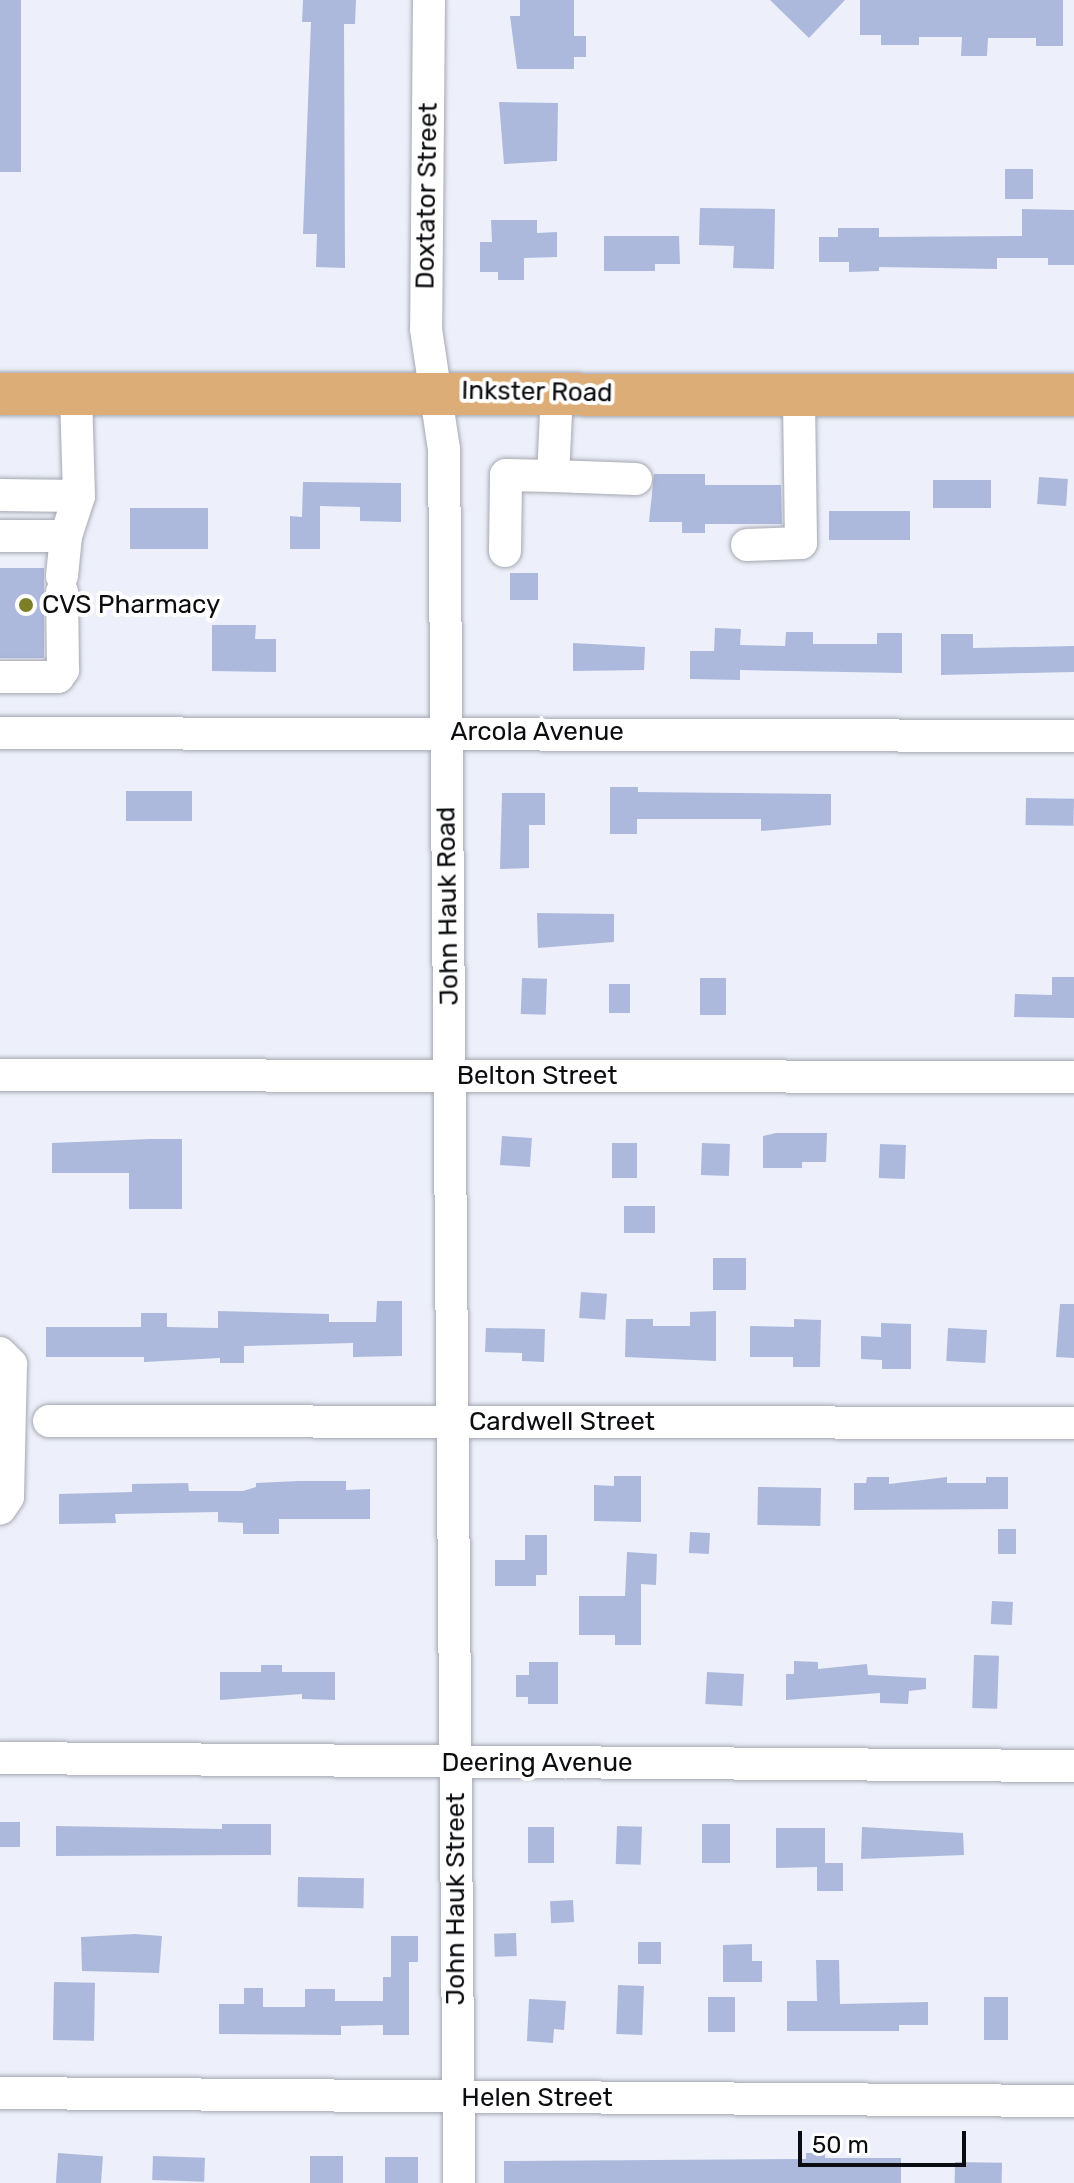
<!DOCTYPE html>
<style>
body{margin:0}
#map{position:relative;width:1074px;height:2183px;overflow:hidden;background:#edf0fa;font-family:Rubik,sans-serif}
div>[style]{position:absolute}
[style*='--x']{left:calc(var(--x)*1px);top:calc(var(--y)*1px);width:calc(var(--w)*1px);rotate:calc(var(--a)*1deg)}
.building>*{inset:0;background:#adb8dd;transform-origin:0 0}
.roads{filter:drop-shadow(0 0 2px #a5a8b1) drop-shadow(0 0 2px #a5a8b1)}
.minor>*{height:32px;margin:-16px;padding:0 16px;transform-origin:16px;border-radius:16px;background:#fff}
.major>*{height:42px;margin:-21px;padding:0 21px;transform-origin:21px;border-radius:21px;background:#ddad78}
.dots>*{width:22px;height:22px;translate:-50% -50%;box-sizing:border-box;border:4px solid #fff;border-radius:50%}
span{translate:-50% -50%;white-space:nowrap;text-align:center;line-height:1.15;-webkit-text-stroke:8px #fff;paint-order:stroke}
.street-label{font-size:26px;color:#0c0d10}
.poi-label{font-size:26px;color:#0c0d10}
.left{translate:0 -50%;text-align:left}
.scale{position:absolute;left:798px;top:2131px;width:168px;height:36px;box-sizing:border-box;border:4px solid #0c0d10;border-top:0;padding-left:10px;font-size:24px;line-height:28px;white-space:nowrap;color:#0c0d10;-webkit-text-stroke:6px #fff;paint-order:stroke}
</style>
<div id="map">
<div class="building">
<i style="left:0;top:0;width:21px;height:172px"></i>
<i style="clip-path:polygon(303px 0,356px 0,355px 24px,344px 24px,345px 268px,316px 267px,317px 234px,303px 234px,311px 22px,302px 22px)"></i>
<i style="clip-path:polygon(520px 0,574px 0,574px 36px,586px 36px,586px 57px,574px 57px,574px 69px,517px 69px,510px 16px,520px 16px)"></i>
<i style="clip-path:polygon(770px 0,845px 0,809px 38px)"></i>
<i style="clip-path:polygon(860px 0,1063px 0,1063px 46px,1036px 46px,1036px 38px,988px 38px,987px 56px,961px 56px,962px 37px,919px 37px,919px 45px,881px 45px,881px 35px,860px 35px)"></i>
<i style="clip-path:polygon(499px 102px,558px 103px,557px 161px,504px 164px)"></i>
<i style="left:1005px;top:169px;width:28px;height:30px"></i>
<i style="clip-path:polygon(700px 208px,775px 209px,774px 269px,733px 268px,734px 246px,699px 245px)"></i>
<i style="clip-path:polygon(1022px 209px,1074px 210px,1074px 265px,1048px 265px,1048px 258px,997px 258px,997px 269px,879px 267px,879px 271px,849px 272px,849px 262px,819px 262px,819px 237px,838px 237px,838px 228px,879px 228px,879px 237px,1022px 236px)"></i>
<i style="clip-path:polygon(491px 220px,537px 220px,537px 233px,557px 232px,557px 257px,524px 258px,524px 280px,498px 280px,498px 272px,480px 272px,480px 242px,492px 242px)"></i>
<i style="clip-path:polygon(604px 236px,679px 236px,680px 264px,655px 264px,655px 271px,604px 271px)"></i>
<i style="clip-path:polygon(654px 474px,705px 474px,705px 485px,781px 485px,782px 524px,705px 524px,705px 533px,682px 533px,682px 522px,649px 522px)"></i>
<i style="left:1039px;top:477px;width:29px;height:27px;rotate:4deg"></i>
<i style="left:933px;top:480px;width:58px;height:28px"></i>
<i style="clip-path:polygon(303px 482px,401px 483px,401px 522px,360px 521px,360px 507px,320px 506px,320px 549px,290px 549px,290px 516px,302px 517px)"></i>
<i style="left:130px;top:508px;width:78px;height:41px"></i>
<i style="left:829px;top:511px;width:81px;height:29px"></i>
<i style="left:0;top:568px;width:44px;height:90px"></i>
<i style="left:510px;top:573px;width:28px;height:27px"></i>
<i style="clip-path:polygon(212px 625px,256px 625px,255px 639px,276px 639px,276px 672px,212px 671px)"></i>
<i style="clip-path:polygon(715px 628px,741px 629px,740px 645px,785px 646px,786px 632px,813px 632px,813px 644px,877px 644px,877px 633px,902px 633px,902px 673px,740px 670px,740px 680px,690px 679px,690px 651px,714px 651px)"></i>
<i style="clip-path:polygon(941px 634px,973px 634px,973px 648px,1074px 646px,1074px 672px,941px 675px)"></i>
<i style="clip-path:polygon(573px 643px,645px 647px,644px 670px,573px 671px)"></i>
<i style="clip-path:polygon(610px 787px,638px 787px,638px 792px,831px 794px,831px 825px,761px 831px,761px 819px,637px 819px,637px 834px,610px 834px)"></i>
<i style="left:126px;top:791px;width:66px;height:30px"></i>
<i style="clip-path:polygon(502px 793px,545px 793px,545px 825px,529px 825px,529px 868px,500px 869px)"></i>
<i style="left:1026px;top:798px;width:48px;height:27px;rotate:1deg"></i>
<i style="clip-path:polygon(537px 913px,614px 914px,614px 942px,538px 948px)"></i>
<i style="clip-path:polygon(1052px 977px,1074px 977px,1074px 1018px,1014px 1017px,1015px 994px,1052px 995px)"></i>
<i style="left:522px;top:978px;width:25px;height:36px;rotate:2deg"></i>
<i style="left:700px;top:978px;width:26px;height:37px"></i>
<i style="left:609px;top:984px;width:21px;height:29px"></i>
<i style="clip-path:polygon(776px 1133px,827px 1133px,826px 1162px,802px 1162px,802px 1168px,763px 1168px,763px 1136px)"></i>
<i style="left:502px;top:1136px;width:30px;height:29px;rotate:4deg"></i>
<i style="clip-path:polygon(151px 1139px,182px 1139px,182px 1209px,129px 1209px,129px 1173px,52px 1173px,52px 1143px)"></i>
<i style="left:612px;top:1143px;width:25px;height:35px"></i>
<i style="left:702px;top:1143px;width:28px;height:32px;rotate:2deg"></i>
<i style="left:880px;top:1144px;width:26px;height:34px;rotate:2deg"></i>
<i style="left:624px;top:1206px;width:31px;height:27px"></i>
<i style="left:713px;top:1258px;width:33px;height:32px"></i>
<i style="left:581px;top:1292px;width:26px;height:26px;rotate:4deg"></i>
<i style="clip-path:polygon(377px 1301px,402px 1301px,402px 1356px,353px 1357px,353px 1343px,244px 1346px,244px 1363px,220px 1363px,220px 1358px,144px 1362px,144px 1357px,46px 1357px,46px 1327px,141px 1327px,141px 1313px,167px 1313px,167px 1327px,218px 1328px,218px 1311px,329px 1314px,329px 1322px,376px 1322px)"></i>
<i style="clip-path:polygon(1060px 1304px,1074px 1304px,1074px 1358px,1056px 1357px)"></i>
<i style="clip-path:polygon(716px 1311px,716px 1361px,625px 1357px,626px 1319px,653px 1319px,653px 1326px,690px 1326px,690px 1312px)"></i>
<i style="clip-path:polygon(794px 1319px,821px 1320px,820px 1367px,793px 1367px,793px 1357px,750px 1357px,750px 1326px,794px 1327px)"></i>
<i style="clip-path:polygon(881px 1323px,911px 1324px,911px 1369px,882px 1369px,882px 1360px,861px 1359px,861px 1336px,881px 1337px)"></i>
<i style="clip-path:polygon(486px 1328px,545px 1329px,544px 1362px,522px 1361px,522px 1353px,485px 1352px)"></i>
<i style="left:948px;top:1328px;width:39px;height:33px;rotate:3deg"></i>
<i style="clip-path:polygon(614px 1476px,641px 1476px,641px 1522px,594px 1521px,594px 1485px,614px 1486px)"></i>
<i style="clip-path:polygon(867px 1477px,889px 1477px,889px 1484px,947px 1477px,947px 1483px,986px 1483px,986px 1477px,1008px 1477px,1008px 1509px,854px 1510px,854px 1483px,866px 1483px)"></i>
<i style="clip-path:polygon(299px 1481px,346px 1481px,346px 1490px,370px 1489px,370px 1519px,279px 1519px,279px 1534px,243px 1534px,243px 1523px,218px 1522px,218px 1512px,115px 1514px,116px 1523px,59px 1524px,59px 1494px,132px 1492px,132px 1484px,188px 1483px,189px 1491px,243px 1491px,256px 1487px,256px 1483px)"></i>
<i style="left:758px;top:1487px;width:63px;height:38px;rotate:1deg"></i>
<i style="left:998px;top:1529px;width:18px;height:25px"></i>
<i style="left:690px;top:1532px;width:20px;height:21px;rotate:3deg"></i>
<i style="clip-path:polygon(525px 1535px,547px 1535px,547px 1575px,536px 1575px,536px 1586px,495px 1586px,495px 1560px,525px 1560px)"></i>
<i style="clip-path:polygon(627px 1552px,657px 1554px,656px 1585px,641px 1584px,641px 1645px,615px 1645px,615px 1635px,579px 1635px,579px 1596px,625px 1596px)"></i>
<i style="left:992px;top:1601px;width:21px;height:23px;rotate:3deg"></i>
<i style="left:974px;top:1655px;width:25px;height:53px;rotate:2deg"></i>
<i style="clip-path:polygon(794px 1661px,818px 1662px,818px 1669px,867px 1664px,868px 1675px,926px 1678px,926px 1689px,909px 1691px,908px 1704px,880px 1703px,880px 1693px,786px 1700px,786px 1674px,794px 1674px)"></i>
<i style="clip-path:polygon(529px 1662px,558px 1662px,558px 1704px,528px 1704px,528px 1697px,516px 1697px,516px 1675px,529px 1675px)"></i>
<i style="clip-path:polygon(261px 1665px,282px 1665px,282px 1672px,335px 1672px,335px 1700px,302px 1699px,302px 1694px,220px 1700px,220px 1672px,261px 1672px)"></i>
<i style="left:707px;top:1672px;width:37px;height:32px;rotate:3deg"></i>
<i style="left:0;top:1822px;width:20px;height:25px"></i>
<i style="clip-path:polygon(222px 1824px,271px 1824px,271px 1855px,56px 1856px,56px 1826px,222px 1829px)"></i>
<i style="left:702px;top:1824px;width:28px;height:39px"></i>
<i style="left:617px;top:1826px;width:25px;height:38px;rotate:2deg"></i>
<i style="left:528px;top:1827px;width:26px;height:36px"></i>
<i style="clip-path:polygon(862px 1827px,963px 1833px,964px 1855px,861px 1859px)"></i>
<i style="clip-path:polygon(776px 1828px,825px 1828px,825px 1863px,843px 1863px,843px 1891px,817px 1891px,817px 1867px,776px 1868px)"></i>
<i style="left:298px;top:1877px;width:66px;height:30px;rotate:1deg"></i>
<i style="left:573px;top:1900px;width:22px;height:23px;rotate:87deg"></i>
<i style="left:516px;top:1933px;width:23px;height:22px;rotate:88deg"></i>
<i style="clip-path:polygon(135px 1934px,162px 1936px,159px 1973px,82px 1971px,81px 1937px)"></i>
<i style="clip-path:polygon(391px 1936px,418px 1936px,418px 1962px,409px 1962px,409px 2035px,383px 2035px,383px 2025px,341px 2026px,341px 2035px,219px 2034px,219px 2004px,244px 2004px,244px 1988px,263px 1988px,263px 2007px,305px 2007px,305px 1989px,335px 1989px,335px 2001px,383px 2001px,383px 1977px,391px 1977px)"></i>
<i style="left:661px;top:1942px;width:22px;height:23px;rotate:90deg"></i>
<i style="clip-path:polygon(752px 1944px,752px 1961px,762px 1961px,762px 1982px,723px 1982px,723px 1945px)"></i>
<i style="clip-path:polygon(816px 1960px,839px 1960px,840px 2004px,928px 2002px,928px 2025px,899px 2025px,899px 2031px,787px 2031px,787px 2001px,817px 2001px)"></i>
<i style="left:54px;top:1982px;width:41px;height:58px;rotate:1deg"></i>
<i style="left:618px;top:1985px;width:26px;height:49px;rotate:2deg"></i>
<i style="left:708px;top:1997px;width:27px;height:35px"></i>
<i style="left:984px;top:1997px;width:24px;height:43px"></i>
<i style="clip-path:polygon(529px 1999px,566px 2001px,564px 2030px,554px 2029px,553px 2043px,527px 2041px)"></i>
<i style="left:58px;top:2153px;width:45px;height:30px;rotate:4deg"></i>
<i style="clip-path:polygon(806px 2153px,825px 2153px,825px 2158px,901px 2158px,901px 2183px,504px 2183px,504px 2161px,806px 2159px)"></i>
<i style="left:153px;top:2156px;width:52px;height:24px;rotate:2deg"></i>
<i style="left:310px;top:2156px;width:33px;height:27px"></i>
<i style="left:385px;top:2157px;width:33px;height:26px"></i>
<i style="left:955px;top:2162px;width:47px;height:21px;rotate:1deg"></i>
</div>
<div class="roads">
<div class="minor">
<i style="--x:429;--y:0;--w:329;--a:90.5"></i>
<i style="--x:426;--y:329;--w:121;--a:81.5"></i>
<i style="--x:444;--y:449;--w:1734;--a:89.5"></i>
<i style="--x:557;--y:392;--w:84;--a:92.7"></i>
<i style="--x:553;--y:476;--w:83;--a:2.1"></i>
<i style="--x:0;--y:495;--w:79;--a:0.7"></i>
<i style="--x:0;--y:536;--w:66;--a:0"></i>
<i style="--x:747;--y:545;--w:54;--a:-2.1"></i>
<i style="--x:801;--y:543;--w:149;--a:-90.8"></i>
<i style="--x:505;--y:551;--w:76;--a:-89.2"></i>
<i style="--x:506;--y:475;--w:47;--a:1.2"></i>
<i style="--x:62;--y:576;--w:40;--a:-84.3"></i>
<i style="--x:66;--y:536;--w:42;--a:-72"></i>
<i style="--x:79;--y:496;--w:102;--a:-91.7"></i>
<i style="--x:0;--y:677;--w:58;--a:0"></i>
<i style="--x:58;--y:677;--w:9;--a:-54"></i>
<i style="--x:63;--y:670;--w:78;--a:-90.7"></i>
<i style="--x:0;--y:733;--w:1074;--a:0.16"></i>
<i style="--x:0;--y:1075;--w:1074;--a:0.11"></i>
<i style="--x:0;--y:1353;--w:16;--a:45"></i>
<i style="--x:11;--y:1364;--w:133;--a:91.3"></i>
<i style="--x:8;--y:1497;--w:14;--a:124"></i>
<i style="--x:49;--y:1421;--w:1025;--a:0.11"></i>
<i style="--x:0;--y:1758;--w:1074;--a:0.43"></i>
<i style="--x:0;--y:2093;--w:1074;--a:0.43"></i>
</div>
<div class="major">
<i style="--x:0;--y:394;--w:1074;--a:0.05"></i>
</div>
</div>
<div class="dots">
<i style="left:26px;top:605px;background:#7d7f28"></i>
</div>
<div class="street-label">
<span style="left:427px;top:196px;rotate:-89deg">Doxtator Street</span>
<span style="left:537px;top:392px;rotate:1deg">Inkster Road</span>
<span style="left:537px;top:732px">Arcola Avenue</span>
<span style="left:448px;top:906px;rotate:-91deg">John Hauk Road</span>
<span style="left:537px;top:1076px">Belton Street</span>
<span style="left:562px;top:1422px">Cardwell Street</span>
<span style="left:537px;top:1763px">Deering Avenue</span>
<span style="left:456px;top:1899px;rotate:-90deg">John Hauk Street</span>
<span style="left:537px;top:2098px">Helen Street</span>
</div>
<div class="poi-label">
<span class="left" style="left:42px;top:605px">CVS Pharmacy</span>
</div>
<div class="scale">50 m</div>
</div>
